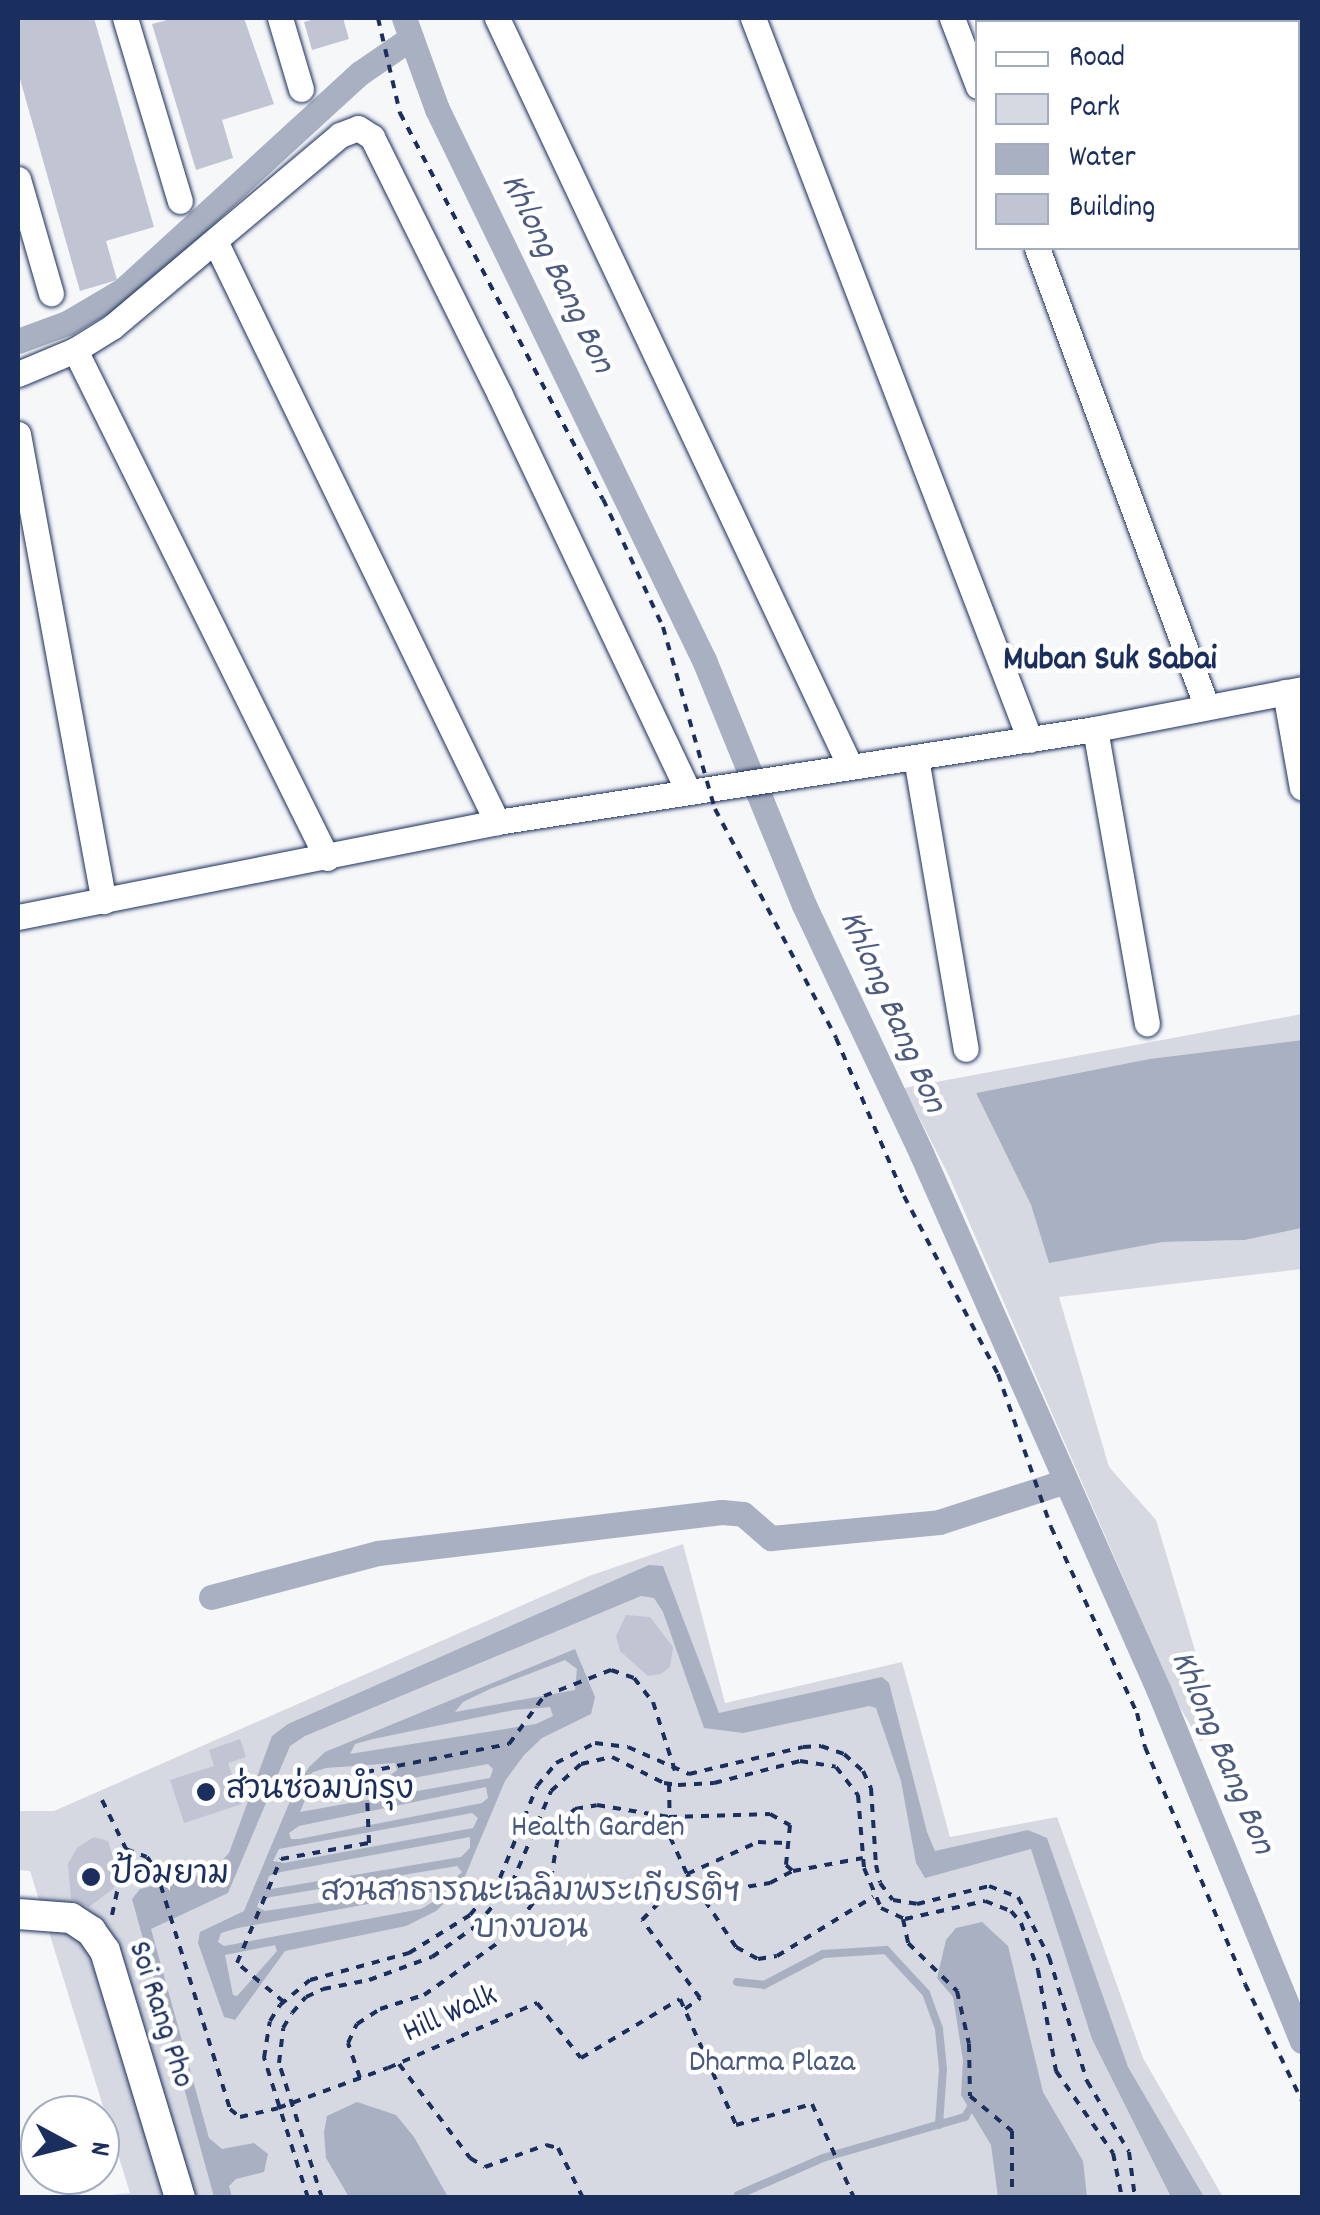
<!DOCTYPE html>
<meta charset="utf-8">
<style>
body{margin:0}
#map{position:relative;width:1320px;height:2215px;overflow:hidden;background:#f6f7f9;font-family:Dekko,"Playpen Sans Thai",sans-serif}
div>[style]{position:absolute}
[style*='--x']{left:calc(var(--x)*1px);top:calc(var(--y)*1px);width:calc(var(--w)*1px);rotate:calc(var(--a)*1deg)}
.green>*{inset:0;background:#d6d9e2}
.water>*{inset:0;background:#a9b0c1}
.stream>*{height:8px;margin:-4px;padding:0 4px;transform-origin:4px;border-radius:4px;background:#a9b0c1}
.canal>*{height:25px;margin:-12.5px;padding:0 12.5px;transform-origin:12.5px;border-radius:12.5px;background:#a9b0c1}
.building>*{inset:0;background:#c0c4d3}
.path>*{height:4px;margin-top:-2px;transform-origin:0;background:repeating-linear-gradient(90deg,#1b2f5e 0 8px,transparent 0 16px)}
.roads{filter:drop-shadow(0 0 2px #1b2f5e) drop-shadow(0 0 2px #1b2f5e)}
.minor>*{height:25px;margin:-12.5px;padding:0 12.5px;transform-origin:12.5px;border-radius:12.5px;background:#fff}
.tertiary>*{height:30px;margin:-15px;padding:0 15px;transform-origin:15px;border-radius:15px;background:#fff}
.path-bridge>*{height:4px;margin-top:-2px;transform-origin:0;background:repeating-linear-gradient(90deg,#1b2f5e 0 8px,transparent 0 16px)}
.dots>*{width:28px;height:28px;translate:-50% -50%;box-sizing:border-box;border:5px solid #fff;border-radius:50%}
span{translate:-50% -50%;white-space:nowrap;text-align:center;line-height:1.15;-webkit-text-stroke:9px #fff;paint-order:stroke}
.poi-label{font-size:32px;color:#1b2f5e}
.left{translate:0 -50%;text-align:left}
.park-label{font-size:32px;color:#4a5a7f}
.street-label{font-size:32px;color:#1b2f5e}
.water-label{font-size:35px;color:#4d5c81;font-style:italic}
.neighbourhood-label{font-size:35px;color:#1b2f5e;font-weight:700}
.frame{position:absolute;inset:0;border:20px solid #1b2f5e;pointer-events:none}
.legend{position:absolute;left:975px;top:20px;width:325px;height:230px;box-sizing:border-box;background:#fff;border:2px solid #a4acbf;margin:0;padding:12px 18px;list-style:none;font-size:30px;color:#1b2f5e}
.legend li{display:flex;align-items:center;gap:20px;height:50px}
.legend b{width:50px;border:2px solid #a4acbf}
.north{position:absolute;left:20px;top:2095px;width:100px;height:100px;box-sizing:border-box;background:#fff;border:2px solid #a4acbf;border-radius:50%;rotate:97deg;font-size:28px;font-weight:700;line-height:40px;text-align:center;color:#1b2f5e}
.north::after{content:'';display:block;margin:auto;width:35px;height:45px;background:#1b2f5e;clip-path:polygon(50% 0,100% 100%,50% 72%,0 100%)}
</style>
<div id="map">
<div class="green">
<i style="clip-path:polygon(1302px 1014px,1302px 1040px,1149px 1059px,976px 1093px,1031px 1205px,1049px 1262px,1163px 1242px,1245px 1240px,1302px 1228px,1302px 1269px,1059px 1297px,1109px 1467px,1156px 1520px,1220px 1734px,1200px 1741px,1179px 1706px,949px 1176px,904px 1088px)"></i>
<i style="clip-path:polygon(683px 1544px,725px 1703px,902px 1662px,950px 1837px,1057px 1817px,1143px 2058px,1223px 2197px,87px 2197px,130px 2193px,30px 1871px,18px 1870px,18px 1811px,54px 1811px,589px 1576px)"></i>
</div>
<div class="water">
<i style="clip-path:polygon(1302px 1040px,1302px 1228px,1245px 1240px,1163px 1242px,1049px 1263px,1031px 1205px,976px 1093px,1149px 1059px)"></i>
<i style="clip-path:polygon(649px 1565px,663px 1566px,719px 1713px,882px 1677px,889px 1683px,927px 1832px,935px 1851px,1028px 1830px,1047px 1838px,1128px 2067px,1204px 2197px,1171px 2197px,1092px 2039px,1031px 1849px,925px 1878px,916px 1863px,901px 1781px,876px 1708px,869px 1706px,743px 1733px,704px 1728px,663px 1612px,654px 1598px,641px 1596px,305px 1736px,290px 1746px,228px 1893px,151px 1929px,209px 2138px,222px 2149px,254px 2143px,268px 2154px,264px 2172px,236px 2179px,229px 2186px,232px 2197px,214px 2197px,132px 1899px,140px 1889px,210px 1873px,229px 1853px,272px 1736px,288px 1724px)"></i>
<i style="clip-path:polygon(evenodd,575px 1649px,595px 1697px,591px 1714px,542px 1738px,524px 1755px,505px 1781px,460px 1888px,436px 1911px,406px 1926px,285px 1951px,235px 2020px,224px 2017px,198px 1943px,200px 1932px,244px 1911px,293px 1794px,309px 1767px,325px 1752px,575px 1649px,565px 1660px,577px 1669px,575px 1690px,455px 1712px,463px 1702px,490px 1689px,565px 1660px,575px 1649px,550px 1707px,553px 1716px,536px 1724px,350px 1754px,355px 1744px,373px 1739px,514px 1710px,550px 1707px,575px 1649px,395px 1763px,397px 1770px,389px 1776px,319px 1786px,307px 1780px,313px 1772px,326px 1768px,395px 1763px,575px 1649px,488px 1764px,493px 1769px,490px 1778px,300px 1812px,305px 1800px,317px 1796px,488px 1764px,575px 1649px,486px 1787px,488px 1798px,482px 1803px,299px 1839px,291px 1839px,289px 1833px,299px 1826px,486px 1787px,575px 1649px,472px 1813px,478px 1818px,473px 1828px,284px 1863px,273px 1861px,279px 1849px,472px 1813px,575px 1649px,470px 1837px,470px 1848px,461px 1857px,271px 1889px,267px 1882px,269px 1876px,281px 1872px,470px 1837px,575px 1649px,457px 1866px,462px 1872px,450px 1883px,265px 1911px,257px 1907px,259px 1901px,271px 1897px,457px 1866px,575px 1649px,433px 1892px,438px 1899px,421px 1909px,224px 1946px,218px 1942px,221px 1933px,238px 1928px,433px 1892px,575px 1649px,275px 1945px,277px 1951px,237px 1996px,233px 1995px,225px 1955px,275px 1945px)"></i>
<i style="clip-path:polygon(982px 1922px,1008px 1946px,1043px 2092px,1083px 2161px,1087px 2197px,998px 2197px,991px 2145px,961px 2095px,963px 2060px,953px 1997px,937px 1978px,946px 1940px,956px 1928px)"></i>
<i style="clip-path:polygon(357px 2102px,396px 2115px,414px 2137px,448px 2197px,349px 2197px,326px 2158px,324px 2132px,327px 2116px)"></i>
</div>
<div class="stream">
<i style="--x:737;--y:1982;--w:27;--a:6"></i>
<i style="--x:764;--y:1985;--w:67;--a:-27.7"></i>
<i style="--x:823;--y:1954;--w:63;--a:-3.6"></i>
<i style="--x:886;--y:1950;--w:59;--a:47.1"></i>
<i style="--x:926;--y:1993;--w:38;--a:70"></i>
<i style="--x:939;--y:2029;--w:40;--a:84.3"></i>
<i style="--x:943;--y:2069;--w:56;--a:94.1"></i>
<i style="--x:738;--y:2195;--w:93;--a:-23.5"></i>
<i style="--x:823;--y:2158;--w:148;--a:-16.1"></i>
<i style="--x:965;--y:2117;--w:12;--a:-59"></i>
</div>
<div class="canal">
<i style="--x:404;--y:18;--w:97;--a:70.1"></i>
<i style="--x:437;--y:109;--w:612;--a:64.15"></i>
<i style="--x:704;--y:660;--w:265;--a:67.8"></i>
<i style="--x:804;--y:905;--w:276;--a:64.7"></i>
<i style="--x:922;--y:1155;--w:586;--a:66.15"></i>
<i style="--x:1159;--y:1691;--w:378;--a:67.8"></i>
<i style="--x:18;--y:341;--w:52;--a:-20.2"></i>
<i style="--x:67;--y:323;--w:65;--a:-30.5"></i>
<i style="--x:123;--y:290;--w:321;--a:-42.5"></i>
<i style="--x:360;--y:73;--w:62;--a:-34.5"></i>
<i style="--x:211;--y:1597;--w:173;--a:-14.8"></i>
<i style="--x:378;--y:1553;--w:346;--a:-6.8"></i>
<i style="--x:722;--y:1512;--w:21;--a:5"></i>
<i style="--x:743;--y:1514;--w:37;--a:41"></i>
<i style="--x:771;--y:1538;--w:169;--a:-5.4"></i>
<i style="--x:939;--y:1522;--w:133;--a:-17.9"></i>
</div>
<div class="building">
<i style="clip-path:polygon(18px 18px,94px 18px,154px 227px,106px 241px,117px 280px,80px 291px,18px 72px)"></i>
<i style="clip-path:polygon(175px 18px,244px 18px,274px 104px,222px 120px,233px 158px,196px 170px,152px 24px)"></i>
<i style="clip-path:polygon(318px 18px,343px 18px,349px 39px,312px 50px,304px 22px)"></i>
<i style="clip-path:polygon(626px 1615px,650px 1617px,673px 1647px,670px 1667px,661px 1674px,648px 1676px,620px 1651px,616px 1636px)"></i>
<i style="clip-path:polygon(240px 1739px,246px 1757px,228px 1763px,242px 1804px,184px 1823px,170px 1780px,214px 1766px,209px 1750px)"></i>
<i style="clip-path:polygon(94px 1837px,108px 1841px,116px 1868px,114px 1888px,89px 1907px,71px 1899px,68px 1864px,77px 1848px)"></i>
</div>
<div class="path">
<i style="--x:669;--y:1784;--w:53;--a:88.9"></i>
<i style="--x:670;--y:1837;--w:41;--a:65.3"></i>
<i style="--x:687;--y:1874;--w:88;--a:56.1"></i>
<i style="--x:736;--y:1947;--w:25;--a:29"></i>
<i style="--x:758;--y:1959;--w:19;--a:-9"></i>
<i style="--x:777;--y:1956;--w:113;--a:-31.6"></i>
<i style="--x:102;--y:1800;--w:55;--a:63.9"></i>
<i style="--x:126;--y:1849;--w:22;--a:21"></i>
<i style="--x:147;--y:1857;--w:16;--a:55"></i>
<i style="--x:156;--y:1870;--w:250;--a:72.8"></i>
<i style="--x:230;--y:2109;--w:13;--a:39"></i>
<i style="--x:240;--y:2117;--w:39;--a:-13"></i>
<i style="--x:278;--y:2108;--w:117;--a:-20"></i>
<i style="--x:388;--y:2068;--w:163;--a:-23.6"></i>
<i style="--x:537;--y:2003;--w:70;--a:51.3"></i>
<i style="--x:581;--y:2058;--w:115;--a:-30.8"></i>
<i style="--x:680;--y:1999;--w:138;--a:66"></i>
<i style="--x:736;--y:2125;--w:79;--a:-15.4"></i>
<i style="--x:812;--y:2104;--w:103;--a:65.9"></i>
<i style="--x:701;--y:1894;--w:70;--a:-9.1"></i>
<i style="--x:770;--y:1883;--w:26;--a:-28"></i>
<i style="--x:112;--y:1915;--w:66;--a:-77.7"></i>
<i style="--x:903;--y:1919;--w:25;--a:78"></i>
<i style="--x:908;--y:1943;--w:69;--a:44.4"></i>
<i style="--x:957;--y:1991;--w:54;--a:77.2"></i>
<i style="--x:969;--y:2044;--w:52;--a:88.9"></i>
<i style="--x:970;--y:2096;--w:55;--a:39.8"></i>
<i style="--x:1012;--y:2131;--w:67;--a:90"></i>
<i style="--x:284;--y:2002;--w:61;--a:-140.3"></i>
<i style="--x:237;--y:1963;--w:113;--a:-67.1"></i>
<i style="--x:281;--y:1859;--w:89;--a:-10.3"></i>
<i style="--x:369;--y:1843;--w:71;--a:-92.4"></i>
<i style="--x:366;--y:1772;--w:146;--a:-11.1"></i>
<i style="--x:509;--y:1744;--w:59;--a:-53.9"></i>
<i style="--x:544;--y:1696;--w:72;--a:-21.2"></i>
<i style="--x:611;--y:1670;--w:24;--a:19"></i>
<i style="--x:634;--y:1678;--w:31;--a:52"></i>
<i style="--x:653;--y:1702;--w:72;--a:72.3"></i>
<i style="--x:685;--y:2009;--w:19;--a:-36"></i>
<i style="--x:700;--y:1998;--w:97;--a:-126.6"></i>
<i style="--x:642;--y:1920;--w:64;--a:-45.6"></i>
<i style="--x:687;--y:1874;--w:78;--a:-24.3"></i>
<i style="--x:758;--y:1842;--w:30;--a:2"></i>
<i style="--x:399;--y:2064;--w:118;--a:52.9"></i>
<i style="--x:470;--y:2158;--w:17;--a:31"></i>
<i style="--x:485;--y:2167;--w:65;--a:-19.8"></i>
<i style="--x:546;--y:2145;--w:12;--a:14"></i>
<i style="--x:558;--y:2148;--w:56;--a:63.4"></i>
<i style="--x:360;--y:2078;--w:37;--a:-109"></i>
<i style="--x:348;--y:2043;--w:21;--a:-65"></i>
<i style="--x:357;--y:2024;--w:27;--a:-33"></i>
<i style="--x:380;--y:2009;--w:46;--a:-17.7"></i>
<i style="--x:424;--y:1995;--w:104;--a:-35.2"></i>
<i style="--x:509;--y:1935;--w:70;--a:-53.1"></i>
<i style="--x:551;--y:1879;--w:57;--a:-80.9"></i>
<i style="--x:560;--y:1823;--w:21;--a:-43"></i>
<i style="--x:575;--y:1809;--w:22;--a:-10"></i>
<i style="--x:597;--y:1805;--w:73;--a:9.5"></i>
<i style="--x:669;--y:1817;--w:101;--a:-1.7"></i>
<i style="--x:770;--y:1814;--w:23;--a:29"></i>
<i style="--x:790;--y:1825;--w:40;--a:95.7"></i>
<i style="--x:786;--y:1865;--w:9;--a:41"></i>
<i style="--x:793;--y:1871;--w:71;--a:-10.5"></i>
<i style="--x:308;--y:2198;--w:147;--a:-107.4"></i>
<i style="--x:264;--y:2058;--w:37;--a:-81"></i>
<i style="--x:270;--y:2021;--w:19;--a:-58"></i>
<i style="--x:280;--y:2005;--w:39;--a:-40"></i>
<i style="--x:310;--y:1980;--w:103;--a:-15.3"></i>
<i style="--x:409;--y:1953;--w:72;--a:-31.9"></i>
<i style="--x:470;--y:1915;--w:48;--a:-51"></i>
<i style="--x:500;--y:1878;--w:99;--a:-68.1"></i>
<i style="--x:537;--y:1786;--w:30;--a:-50"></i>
<i style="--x:556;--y:1763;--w:44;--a:-27.1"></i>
<i style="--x:595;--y:1743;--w:33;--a:7"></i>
<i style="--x:628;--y:1747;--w:67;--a:23.9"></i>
<i style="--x:689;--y:1774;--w:117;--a:-13.3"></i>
<i style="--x:803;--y:1747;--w:18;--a:-3"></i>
<i style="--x:821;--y:1746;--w:24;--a:19"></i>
<i style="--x:844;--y:1754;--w:25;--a:42"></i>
<i style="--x:863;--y:1771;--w:19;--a:65"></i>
<i style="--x:871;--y:1788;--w:77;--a:86.3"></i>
<i style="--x:876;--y:1865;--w:18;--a:77"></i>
<i style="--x:880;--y:1883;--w:21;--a:53"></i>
<i style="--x:893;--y:1900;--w:24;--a:9"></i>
<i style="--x:917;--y:1904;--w:74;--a:-14"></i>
<i style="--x:989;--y:1886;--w:31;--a:21"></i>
<i style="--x:1018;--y:1897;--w:68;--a:62.7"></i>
<i style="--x:1049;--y:1957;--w:130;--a:73"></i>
<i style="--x:1087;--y:2081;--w:82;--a:59.4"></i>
<i style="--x:1129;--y:2152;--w:46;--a:82.6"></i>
<i style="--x:322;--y:2198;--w:142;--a:-107.7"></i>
<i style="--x:279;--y:2063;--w:35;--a:-83"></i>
<i style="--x:283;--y:2028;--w:17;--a:-59"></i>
<i style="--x:292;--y:2013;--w:21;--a:-49"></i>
<i style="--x:306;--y:1997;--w:19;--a:-25"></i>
<i style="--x:323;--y:1989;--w:47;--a:-11.1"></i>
<i style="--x:369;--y:1980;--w:67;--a:-20.1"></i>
<i style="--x:432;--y:1957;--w:54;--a:-35.2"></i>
<i style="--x:476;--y:1926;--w:56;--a:-50.1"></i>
<i style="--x:512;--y:1883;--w:100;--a:-67"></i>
<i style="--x:551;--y:1791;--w:40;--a:-42"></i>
<i style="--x:581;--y:1764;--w:32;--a:-13"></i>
<i style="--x:612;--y:1757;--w:58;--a:26.6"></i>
<i style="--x:664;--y:1783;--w:14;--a:8"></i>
<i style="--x:678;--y:1785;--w:36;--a:-3"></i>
<i style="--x:714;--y:1783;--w:89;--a:-14.3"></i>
<i style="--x:800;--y:1761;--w:36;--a:9"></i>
<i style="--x:836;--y:1767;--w:36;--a:52"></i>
<i style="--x:858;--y:1795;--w:73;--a:85.3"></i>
<i style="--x:864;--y:1868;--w:43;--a:67"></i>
<i style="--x:881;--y:1908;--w:26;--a:25"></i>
<i style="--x:905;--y:1919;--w:82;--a:-12.7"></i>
<i style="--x:985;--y:1901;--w:28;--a:21"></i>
<i style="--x:1011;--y:1911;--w:16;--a:50"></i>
<i style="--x:1021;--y:1923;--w:50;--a:70.1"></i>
<i style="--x:1038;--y:1970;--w:103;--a:79.9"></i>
<i style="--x:1056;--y:2071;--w:100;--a:55.2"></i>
<i style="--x:1113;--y:2153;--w:46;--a:78.7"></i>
</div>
<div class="roads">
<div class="minor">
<i style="--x:125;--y:18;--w:191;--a:73.3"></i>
<i style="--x:280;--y:18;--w:74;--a:73.5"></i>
<i style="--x:497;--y:18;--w:827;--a:64.74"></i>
<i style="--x:753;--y:18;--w:773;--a:69.01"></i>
<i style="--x:952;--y:18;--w:73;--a:69.1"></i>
<i style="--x:18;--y:179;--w:119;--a:73.9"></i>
<i style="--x:216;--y:243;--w:644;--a:64.11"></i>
<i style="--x:1037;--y:248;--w:489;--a:69.7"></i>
<i style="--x:75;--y:350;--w:567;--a:63.62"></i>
<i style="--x:18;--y:374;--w:62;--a:-22.8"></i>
<i style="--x:75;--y:350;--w:44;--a:-31.9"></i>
<i style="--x:112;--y:327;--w:298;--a:-40.1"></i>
<i style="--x:340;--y:135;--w:19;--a:-21"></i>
<i style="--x:358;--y:128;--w:17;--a:33"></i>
<i style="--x:372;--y:137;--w:288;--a:63.6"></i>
<i style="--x:500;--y:395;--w:436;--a:64.6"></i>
<i style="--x:18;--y:434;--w:475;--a:79.6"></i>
<i style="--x:1285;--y:692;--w:97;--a:80"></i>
<i style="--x:1095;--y:729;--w:299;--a:80"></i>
<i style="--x:916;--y:758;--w:295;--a:80.3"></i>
<i style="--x:18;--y:917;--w:488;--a:-11.2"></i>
<i style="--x:497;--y:822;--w:605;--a:-8.84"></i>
<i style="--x:1095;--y:729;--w:211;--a:-10.9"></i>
</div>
<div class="tertiary">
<i style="--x:18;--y:1914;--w:53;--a:4.3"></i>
<i style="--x:71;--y:1918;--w:24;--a:33"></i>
<i style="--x:91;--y:1931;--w:24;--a:55"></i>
<i style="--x:105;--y:1951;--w:258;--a:73.1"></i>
</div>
</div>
<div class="path-bridge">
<i style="--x:378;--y:18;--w:98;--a:77"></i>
<i style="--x:400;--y:113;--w:436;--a:62.3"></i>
<i style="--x:603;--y:499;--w:141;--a:64.9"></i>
<i style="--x:663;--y:627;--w:189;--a:74.1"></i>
<i style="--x:715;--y:809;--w:259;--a:62.1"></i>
<i style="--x:836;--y:1038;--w:172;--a:66.7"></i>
<i style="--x:904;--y:1196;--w:201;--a:62.2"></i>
<i style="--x:998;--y:1374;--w:162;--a:70.9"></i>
<i style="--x:1051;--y:1527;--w:205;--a:65.2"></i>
<i style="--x:1137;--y:1713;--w:35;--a:77"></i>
<i style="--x:1145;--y:1747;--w:257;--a:67.1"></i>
<i style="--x:1245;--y:1984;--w:130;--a:64"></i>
</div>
<div class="dots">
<i style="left:206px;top:1792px;background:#1b2f5e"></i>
<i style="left:91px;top:1877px;background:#1b2f5e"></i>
</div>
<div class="poi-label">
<span class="left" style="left:226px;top:1792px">ส่วนซ่อมบำรุง</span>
<span class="left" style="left:111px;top:1877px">ป้อมยาม</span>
</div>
<div class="park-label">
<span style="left:598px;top:1829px">Health Garden</span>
<span style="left:531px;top:1913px">สวนสาธารณะเฉลิมพระเกียรติฯ<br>บางบอน</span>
<span style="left:772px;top:2064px">Dharma Plaza</span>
</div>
<div class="street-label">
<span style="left:159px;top:2015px;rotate:72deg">Soi Rang Pho</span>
<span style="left:451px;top:2016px;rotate:-24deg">Hill Walk</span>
</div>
<div class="water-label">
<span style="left:556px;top:274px;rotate:64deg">Khlong Bang Bon</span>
<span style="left:891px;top:1012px;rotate:66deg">Khlong Bang Bon</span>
<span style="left:1221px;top:1753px;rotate:67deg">Khlong Bang Bon</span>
</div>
<div class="neighbourhood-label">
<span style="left:1110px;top:661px">Muban Suk Sabai</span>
</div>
<div class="frame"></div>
<ul class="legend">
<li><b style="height:12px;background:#fff"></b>Road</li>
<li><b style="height:28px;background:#d6d9e2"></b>Park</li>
<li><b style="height:28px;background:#a9b0c1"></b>Water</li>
<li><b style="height:28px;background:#c0c4d3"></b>Building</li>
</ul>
<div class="north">N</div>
</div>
